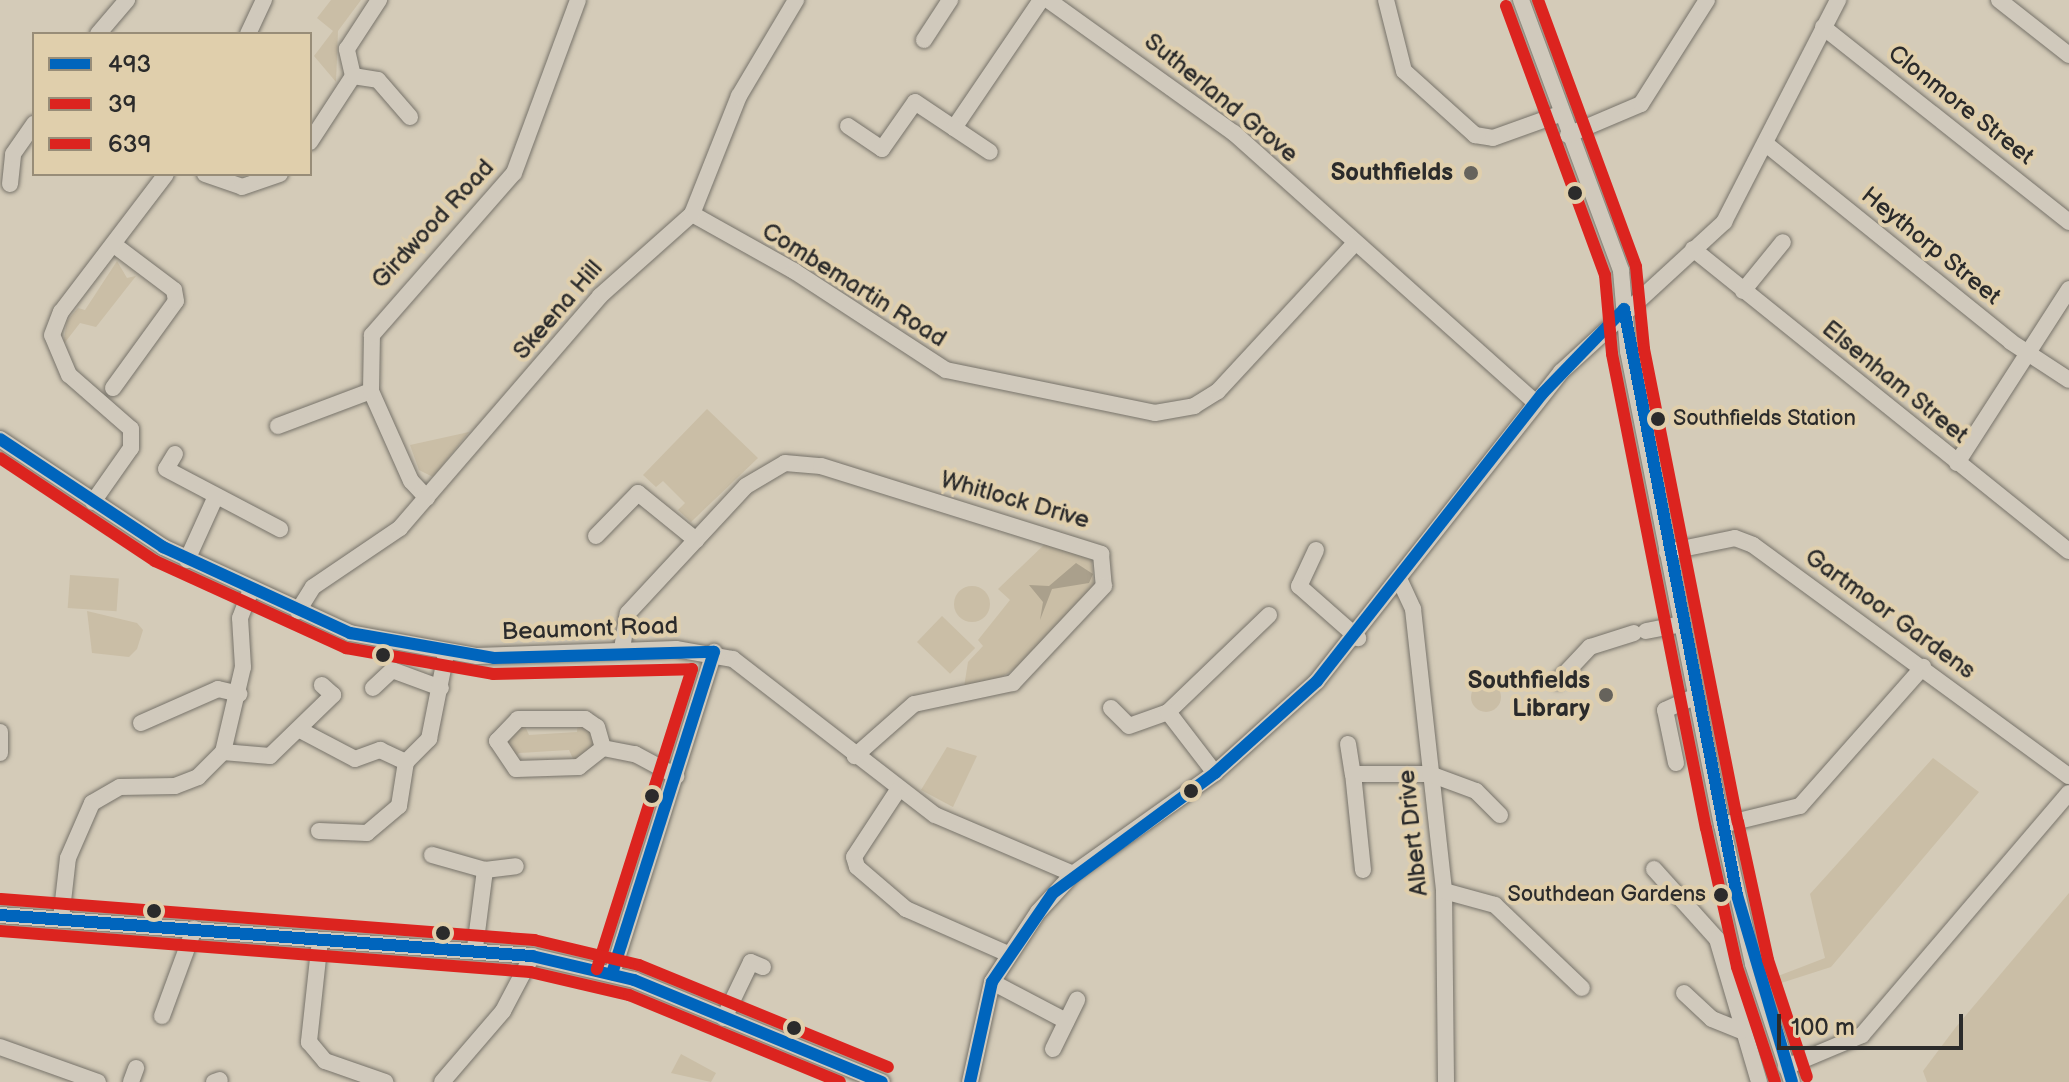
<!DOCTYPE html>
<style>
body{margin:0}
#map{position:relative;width:2069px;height:1082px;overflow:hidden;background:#d4cbb8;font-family:"Balsamiq Sans",sans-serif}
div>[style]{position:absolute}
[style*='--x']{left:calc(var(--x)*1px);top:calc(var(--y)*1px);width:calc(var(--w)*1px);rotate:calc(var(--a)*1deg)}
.green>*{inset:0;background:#cabea6;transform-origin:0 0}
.round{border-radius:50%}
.water>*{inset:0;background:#aaa08c}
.roads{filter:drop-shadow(0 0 2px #77736a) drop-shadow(0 0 2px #77736a)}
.minor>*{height:16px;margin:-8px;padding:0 8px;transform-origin:8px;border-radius:8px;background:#d0c9bc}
.bus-1>*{height:12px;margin:-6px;padding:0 6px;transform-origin:6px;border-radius:6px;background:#0065bd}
.bus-2>*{height:12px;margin:-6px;padding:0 6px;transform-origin:6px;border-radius:6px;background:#dc241f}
.bus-3>*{height:12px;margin:-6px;padding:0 6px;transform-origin:6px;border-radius:6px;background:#dc241f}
.dots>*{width:22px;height:22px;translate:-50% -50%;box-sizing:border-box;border:4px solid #e0cfac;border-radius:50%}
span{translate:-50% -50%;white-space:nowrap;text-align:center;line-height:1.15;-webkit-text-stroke:8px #e0cfac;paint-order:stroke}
.bus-label{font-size:22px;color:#2b2b2b}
.left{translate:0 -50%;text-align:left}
.right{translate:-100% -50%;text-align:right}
.street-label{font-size:24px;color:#2b2b2b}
.poi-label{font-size:24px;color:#2b2b2b;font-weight:700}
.legend{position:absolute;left:32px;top:32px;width:280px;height:144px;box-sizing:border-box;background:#e0cfac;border:2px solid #988d78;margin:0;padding:10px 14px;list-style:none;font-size:24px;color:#2b2b2b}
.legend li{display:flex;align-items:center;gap:16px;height:40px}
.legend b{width:40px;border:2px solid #988d78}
.scale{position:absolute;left:1777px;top:1014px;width:186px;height:36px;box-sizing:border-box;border:4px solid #2b2b2b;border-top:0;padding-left:10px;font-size:24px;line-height:28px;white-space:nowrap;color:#2b2b2b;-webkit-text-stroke:6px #e0cfac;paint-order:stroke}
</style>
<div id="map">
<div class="green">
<i style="clip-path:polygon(331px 0,361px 0,338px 31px,336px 82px,314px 56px,333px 31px,317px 18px)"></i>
<i style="clip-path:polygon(117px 261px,127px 278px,136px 276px,96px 327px,80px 323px,63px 345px,67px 321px,78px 308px,85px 310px)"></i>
<i style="clip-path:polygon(707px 409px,758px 458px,691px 522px,678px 510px,685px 503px,663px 481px,656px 487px,643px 475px)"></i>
<i style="clip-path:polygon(469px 432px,433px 477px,419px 470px,410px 445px)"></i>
<i style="clip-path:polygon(1046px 543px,1092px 560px,1094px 587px,1020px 666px,991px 683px,964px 687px,968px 662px,983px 646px,978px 640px,1010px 600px,998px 589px)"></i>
<i style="left:70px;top:575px;width:49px;height:33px;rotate:4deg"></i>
<i class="round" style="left:954px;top:586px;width:36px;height:36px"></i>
<i style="clip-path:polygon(87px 611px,137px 623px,143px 630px,137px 649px,129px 657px,92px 653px)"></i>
<i style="left:942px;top:616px;width:46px;height:36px;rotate:44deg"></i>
<i class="round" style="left:1471px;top:682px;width:30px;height:30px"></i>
<i style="clip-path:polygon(578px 720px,589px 724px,595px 746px,575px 763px,569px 750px,519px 753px,513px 763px,502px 742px,524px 724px,529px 735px,577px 732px)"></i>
<i style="clip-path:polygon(947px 747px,977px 756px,953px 807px,921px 790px)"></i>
<i style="clip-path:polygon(1933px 758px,1979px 792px,1831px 967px,1775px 985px,1773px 978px,1825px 958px,1810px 894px)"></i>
<i style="clip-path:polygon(2069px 893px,2069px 1082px,1927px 1082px,1923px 1071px,1956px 1027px)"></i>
<i style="clip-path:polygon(681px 1054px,716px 1073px,711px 1082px,671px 1073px)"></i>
</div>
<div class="water">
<i style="clip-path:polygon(1076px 563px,1093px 574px,1089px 583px,1052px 589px,1040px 620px,1043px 602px,1029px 585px,1049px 586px)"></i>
</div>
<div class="roads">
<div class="minor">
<i style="--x:1048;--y:0;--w:229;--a:35.6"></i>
<i style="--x:1234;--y:133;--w:405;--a:41.8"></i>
<i style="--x:1386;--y:0;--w:73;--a:75.8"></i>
<i style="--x:1404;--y:71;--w:96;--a:42"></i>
<i style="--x:1475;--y:135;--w:18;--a:9"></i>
<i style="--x:1493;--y:138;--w:71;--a:-19.7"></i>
<i style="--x:1521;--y:0;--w:289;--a:69.7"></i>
<i style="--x:1621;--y:271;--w:80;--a:85"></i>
<i style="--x:1628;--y:351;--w:483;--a:78.8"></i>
<i style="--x:1722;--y:825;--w:142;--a:77.4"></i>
<i style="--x:1753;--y:964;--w:124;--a:71.7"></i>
<i style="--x:1999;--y:0;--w:89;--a:38.2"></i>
<i style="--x:1823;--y:27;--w:314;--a:38.4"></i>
<i style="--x:98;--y:34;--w:45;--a:-49.5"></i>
<i style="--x:248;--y:34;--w:38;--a:-65"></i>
<i style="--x:924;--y:40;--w:48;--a:-57"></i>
<i style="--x:353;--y:76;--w:28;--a:-103"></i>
<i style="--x:347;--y:49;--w:59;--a:-56.9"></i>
<i style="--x:848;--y:126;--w:41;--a:34.1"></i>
<i style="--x:882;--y:149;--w:57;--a:-54.9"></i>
<i style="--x:915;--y:102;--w:47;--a:33.7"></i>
<i style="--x:954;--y:128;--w:155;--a:-55.8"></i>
<i style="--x:954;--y:128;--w:43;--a:33.7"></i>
<i style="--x:1568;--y:135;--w:79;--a:-23"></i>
<i style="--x:1641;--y:104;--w:123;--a:-57.6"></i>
<i style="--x:310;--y:142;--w:79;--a:-56.9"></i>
<i style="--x:353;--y:76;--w:25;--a:9"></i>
<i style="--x:378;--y:80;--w:49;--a:49.1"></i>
<i style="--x:1766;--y:144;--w:315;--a:38.9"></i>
<i style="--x:2011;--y:342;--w:69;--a:33.2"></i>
<i style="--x:205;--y:174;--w:39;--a:19"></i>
<i style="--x:242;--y:187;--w:40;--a:-18.9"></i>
<i style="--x:10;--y:184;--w:30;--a:-84"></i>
<i style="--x:13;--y:154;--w:37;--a:-55"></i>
<i style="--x:692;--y:214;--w:117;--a:29.2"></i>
<i style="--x:794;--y:271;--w:181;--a:33.1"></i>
<i style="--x:946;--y:370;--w:213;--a:11.6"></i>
<i style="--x:1155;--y:413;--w:40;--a:-10"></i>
<i style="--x:1194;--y:406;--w:28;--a:-32"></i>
<i style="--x:1218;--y:391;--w:202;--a:-47.2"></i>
<i style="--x:1693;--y:249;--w:482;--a:38.8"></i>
<i style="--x:1743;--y:291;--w:63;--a:-50.8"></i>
<i style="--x:113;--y:388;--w:107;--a:-54.1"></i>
<i style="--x:176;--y:301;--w:11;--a:-100"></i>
<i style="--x:174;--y:290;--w:76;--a:-143"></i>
<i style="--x:278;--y:426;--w:99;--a:-20.6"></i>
<i style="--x:0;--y:439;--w:196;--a:33.5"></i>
<i style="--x:163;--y:547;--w:206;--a:24.7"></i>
<i style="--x:350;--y:633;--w:129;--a:10.3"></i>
<i style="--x:477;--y:656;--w:199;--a:-2"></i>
<i style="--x:676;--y:649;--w:58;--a:10"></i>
<i style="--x:733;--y:659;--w:255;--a:37.7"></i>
<i style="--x:935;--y:815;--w:150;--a:23.1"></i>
<i style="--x:175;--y:454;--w:17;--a:121"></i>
<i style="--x:166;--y:469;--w:129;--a:27.8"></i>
<i style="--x:1957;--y:463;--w:207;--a:-57.2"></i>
<i style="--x:427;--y:498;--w:23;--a:-133"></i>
<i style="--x:411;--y:481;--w:98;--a:-114"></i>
<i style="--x:371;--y:391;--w:56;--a:-89"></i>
<i style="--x:372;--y:335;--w:215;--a:-48.8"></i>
<i style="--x:514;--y:173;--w:184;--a:-69.7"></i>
<i style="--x:93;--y:502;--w:66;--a:-54.9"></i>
<i style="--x:131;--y:448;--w:19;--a:-90"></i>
<i style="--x:131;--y:429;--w:82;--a:-138.9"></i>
<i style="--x:69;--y:375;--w:43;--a:-113"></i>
<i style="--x:52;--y:335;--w:25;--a:-69"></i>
<i style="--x:61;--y:312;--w:173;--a:-52.7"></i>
<i style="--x:596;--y:536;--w:60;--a:-45.7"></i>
<i style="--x:638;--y:493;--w:75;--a:39"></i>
<i style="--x:1316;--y:550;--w:40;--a:115"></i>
<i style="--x:1299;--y:586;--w:79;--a:41.4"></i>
<i style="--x:1667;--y:552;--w:69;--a:-11.6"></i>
<i style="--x:1735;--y:538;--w:19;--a:21"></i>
<i style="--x:1753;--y:545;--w:391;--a:36.2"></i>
<i style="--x:187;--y:560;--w:70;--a:-65.6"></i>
<i style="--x:1401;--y:583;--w:29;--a:65"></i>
<i style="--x:1413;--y:609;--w:284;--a:83.7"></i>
<i style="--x:1444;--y:891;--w:191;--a:89.4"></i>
<i style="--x:298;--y:611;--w:28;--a:-58"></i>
<i style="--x:313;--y:587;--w:105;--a:-34.1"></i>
<i style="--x:400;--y:528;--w:306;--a:-49.2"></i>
<i style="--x:600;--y:296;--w:123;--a:-41.7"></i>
<i style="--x:692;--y:214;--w:127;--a:-68.3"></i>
<i style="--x:739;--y:96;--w:112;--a:-59.3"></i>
<i style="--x:1646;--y:631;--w:36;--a:-11"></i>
<i style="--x:622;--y:649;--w:36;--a:-81"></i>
<i style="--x:628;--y:613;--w:173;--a:-47.1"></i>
<i style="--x:746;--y:486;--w:45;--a:-30.5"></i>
<i style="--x:785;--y:463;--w:36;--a:5"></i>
<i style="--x:821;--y:466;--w:294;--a:17.4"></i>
<i style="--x:1101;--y:554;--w:32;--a:85"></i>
<i style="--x:1104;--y:586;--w:133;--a:133.2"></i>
<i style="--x:1013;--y:683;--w:101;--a:168"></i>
<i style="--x:914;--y:704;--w:79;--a:138.6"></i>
<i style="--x:1558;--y:681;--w:47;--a:-46.7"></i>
<i style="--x:1590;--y:647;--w:46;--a:-17.7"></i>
<i style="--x:373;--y:688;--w:26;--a:-43"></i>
<i style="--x:392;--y:670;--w:52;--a:20.2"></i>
<i style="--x:1111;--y:708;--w:25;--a:45"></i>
<i style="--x:1129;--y:726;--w:41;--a:-19.7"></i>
<i style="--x:1168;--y:712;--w:140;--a:-43.8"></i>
<i style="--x:1168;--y:712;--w:77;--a:52.4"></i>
<i style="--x:518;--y:719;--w:67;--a:0"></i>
<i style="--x:585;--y:719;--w:14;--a:34"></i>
<i style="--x:597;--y:727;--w:22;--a:74"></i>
<i style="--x:603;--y:748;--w:31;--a:142"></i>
<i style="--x:579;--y:767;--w:63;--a:178.2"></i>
<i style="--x:516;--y:769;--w:34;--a:-124"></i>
<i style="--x:497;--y:741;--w:30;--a:-46"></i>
<i style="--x:141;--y:723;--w:84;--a:-23.8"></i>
<i style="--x:218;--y:689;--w:22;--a:13"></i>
<i style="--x:300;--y:730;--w:62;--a:27.8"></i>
<i style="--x:355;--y:759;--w:27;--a:-20"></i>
<i style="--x:380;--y:750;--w:29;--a:25"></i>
<i style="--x:0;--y:732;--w:21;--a:90"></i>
<i style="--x:1348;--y:744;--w:30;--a:81"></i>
<i style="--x:603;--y:748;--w:33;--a:11"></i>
<i style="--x:635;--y:754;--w:47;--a:28.2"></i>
<i style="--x:223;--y:752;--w:47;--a:4.9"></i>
<i style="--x:270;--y:756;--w:88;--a:-44.1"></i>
<i style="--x:333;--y:695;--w:15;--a:-138"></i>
<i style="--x:1676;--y:763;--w:54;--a:-101.7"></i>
<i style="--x:1665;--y:710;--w:34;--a:-24"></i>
<i style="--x:898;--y:790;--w:80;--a:123.3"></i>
<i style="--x:854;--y:857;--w:10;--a:73"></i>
<i style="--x:857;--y:867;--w:65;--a:40.6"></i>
<i style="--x:906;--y:909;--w:111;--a:23.8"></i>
<i style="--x:1722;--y:825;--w:80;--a:-13.7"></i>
<i style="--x:1800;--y:806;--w:186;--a:-48.5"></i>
<i style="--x:319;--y:831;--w:48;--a:2.4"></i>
<i style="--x:367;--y:833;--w:42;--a:-40.2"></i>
<i style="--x:399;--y:806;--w:45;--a:-81"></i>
<i style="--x:406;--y:762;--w:33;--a:-45"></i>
<i style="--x:429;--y:739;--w:87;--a:-78.7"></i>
<i style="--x:432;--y:855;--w:55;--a:15.8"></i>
<i style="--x:1654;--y:869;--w:94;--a:48"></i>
<i style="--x:1717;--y:939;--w:149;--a:73.6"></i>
<i style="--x:1363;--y:870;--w:97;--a:-95.9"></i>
<i style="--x:1353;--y:774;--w:77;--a:0"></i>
<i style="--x:1430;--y:774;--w:49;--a:20.3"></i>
<i style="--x:1476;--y:791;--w:34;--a:45"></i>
<i style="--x:1444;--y:891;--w:53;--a:15.4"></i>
<i style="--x:1495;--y:905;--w:120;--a:43.7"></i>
<i style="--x:0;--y:915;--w:534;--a:4.41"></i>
<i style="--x:532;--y:956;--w:105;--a:13.2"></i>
<i style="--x:634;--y:980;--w:268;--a:22.4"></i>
<i style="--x:61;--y:919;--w:61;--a:-83.5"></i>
<i style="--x:68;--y:858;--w:60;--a:-66.4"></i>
<i style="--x:92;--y:803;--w:32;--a:-30"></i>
<i style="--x:120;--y:787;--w:55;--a:-1"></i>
<i style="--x:175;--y:786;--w:25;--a:-21"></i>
<i style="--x:198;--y:777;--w:35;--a:-45"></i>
<i style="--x:223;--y:752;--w:87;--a:-76.8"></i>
<i style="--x:243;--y:667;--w:49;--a:-93.5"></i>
<i style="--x:240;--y:618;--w:31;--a:-69"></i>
<i style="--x:320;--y:940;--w:103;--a:96.2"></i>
<i style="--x:309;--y:1042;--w:25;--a:50"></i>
<i style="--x:325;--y:1061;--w:64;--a:19.3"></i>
<i style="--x:475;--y:948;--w:79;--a:-82.7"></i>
<i style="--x:485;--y:870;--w:31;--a:-7"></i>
<i style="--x:612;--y:974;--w:338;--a:-72.4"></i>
<i style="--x:992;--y:982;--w:84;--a:27.8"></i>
<i style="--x:1684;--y:993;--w:38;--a:43"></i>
<i style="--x:1712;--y:1019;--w:32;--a:22"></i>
<i style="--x:162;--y:1016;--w:93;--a:-69.8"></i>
<i style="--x:724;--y:1018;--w:62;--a:-64.3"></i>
<i style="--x:751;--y:962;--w:13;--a:23"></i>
<i style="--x:0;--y:1047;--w:104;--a:19.7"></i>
<i style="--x:1053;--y:1049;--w:55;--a:-63.9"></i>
<i style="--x:1786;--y:1067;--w:82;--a:-22.8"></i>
<i style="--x:1862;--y:1035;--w:318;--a:-49.5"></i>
<i style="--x:131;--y:1082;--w:15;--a:-70"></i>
<i style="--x:214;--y:1082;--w:6;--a:-18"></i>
<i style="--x:442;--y:1082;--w:94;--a:-49.3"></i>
<i style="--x:503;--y:1011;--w:62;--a:-62.2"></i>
<i style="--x:970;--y:1082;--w:102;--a:-77.6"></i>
<i style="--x:992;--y:982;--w:84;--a:-56.7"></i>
<i style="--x:1038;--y:912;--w:52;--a:-47.4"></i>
<i style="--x:1073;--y:874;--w:174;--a:-35.4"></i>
<i style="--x:1215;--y:773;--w:137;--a:-42"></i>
<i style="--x:1317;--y:681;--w:394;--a:-51.7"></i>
<i style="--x:1561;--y:372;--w:222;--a:-42.6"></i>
<i style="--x:1724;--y:222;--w:250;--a:-62.8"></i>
</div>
</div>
<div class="bus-1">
<i style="--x:1624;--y:309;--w:597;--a:79.09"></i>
<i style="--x:1737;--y:895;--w:195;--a:73.6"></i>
<i style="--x:0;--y:439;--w:196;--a:33.5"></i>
<i style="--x:163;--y:547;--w:206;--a:24.7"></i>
<i style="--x:350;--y:633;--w:146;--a:9.8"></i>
<i style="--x:494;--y:658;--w:220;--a:-1.6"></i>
<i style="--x:714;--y:652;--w:338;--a:107.6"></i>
<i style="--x:0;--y:915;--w:534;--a:4.41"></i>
<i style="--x:532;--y:956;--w:105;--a:13.2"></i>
<i style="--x:634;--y:980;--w:268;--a:22.4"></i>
<i style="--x:970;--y:1082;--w:102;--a:-77.6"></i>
<i style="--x:992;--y:982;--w:108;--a:-55.6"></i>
<i style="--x:1053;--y:893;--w:202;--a:-36.5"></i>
<i style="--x:1215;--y:773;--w:137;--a:-42"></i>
<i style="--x:1317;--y:681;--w:365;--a:-51.9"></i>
<i style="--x:1542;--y:394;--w:118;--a:-46"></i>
</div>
<div class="bus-2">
<i style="--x:1506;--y:6;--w:287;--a:69.8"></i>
<i style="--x:1605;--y:275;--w:79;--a:84.9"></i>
<i style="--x:1612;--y:354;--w:483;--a:78.8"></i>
<i style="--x:1706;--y:828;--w:142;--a:77.4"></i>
<i style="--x:1737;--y:967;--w:121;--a:71.7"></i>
<i style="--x:0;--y:458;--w:186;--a:33.6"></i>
<i style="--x:155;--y:561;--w:210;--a:24.5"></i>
<i style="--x:346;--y:648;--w:149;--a:10"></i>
<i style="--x:493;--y:674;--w:199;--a:-1.4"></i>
<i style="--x:692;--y:669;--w:315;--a:107.6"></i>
<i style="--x:0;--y:931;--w:532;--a:4.42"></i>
<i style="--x:530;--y:972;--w:102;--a:13.1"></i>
<i style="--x:629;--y:995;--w:228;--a:22.4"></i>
</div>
<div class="bus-3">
<i style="--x:1538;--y:0;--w:284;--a:69.8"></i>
<i style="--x:1636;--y:267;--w:82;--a:84.4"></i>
<i style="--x:1644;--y:349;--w:482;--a:78.8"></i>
<i style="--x:1738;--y:822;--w:141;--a:77.7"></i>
<i style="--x:1768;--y:960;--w:123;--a:71.6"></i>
<i style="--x:1;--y:899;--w:535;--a:4.4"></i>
<i style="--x:534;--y:940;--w:108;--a:13.4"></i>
<i style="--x:639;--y:965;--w:269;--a:22.3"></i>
</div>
<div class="dots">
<i style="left:1471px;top:173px;background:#66635c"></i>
<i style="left:1575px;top:193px;background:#2b2b2b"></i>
<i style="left:1658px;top:419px;background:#2b2b2b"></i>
<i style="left:383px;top:655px;background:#2b2b2b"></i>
<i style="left:1606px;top:695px;background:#66635c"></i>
<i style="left:1191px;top:791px;background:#2b2b2b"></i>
<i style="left:652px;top:796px;background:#2b2b2b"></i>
<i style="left:1721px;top:895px;background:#2b2b2b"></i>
<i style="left:154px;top:911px;background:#2b2b2b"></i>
<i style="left:443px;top:933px;background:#2b2b2b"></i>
<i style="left:794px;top:1028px;background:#2b2b2b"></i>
</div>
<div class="bus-label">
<span class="left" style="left:1673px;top:419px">Southfields Station</span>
<span class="right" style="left:1706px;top:895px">Southdean Gardens</span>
</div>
<div class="street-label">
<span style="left:1221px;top:98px;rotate:39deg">Sutherland Grove</span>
<span style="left:1961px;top:105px;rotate:38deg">Clonmore Street</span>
<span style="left:433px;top:224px;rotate:-47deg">Girdwood Road</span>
<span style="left:1931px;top:246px;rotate:39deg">Heythorp Street</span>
<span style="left:854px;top:285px;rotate:32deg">Combemartin Road</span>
<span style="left:558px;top:310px;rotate:-49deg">Skeena Hill</span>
<span style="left:1895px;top:382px;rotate:39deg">Elsenham Street</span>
<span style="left:1015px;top:500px;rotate:16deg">Whitlock Drive</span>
<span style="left:1890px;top:614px;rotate:36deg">Gartmoor Gardens</span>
<span style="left:590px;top:629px;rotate:-2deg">Beaumont Road</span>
<span style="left:1413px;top:833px;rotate:-96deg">Albert Drive</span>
</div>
<div class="poi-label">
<span class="right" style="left:1453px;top:173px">Southfields</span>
<span class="right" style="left:1590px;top:695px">Southfields<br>Library</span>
</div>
<ul class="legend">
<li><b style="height:10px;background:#0065bd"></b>493</li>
<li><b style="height:10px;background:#dc241f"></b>39</li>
<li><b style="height:10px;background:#dc241f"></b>639</li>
</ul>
<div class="scale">100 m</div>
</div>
